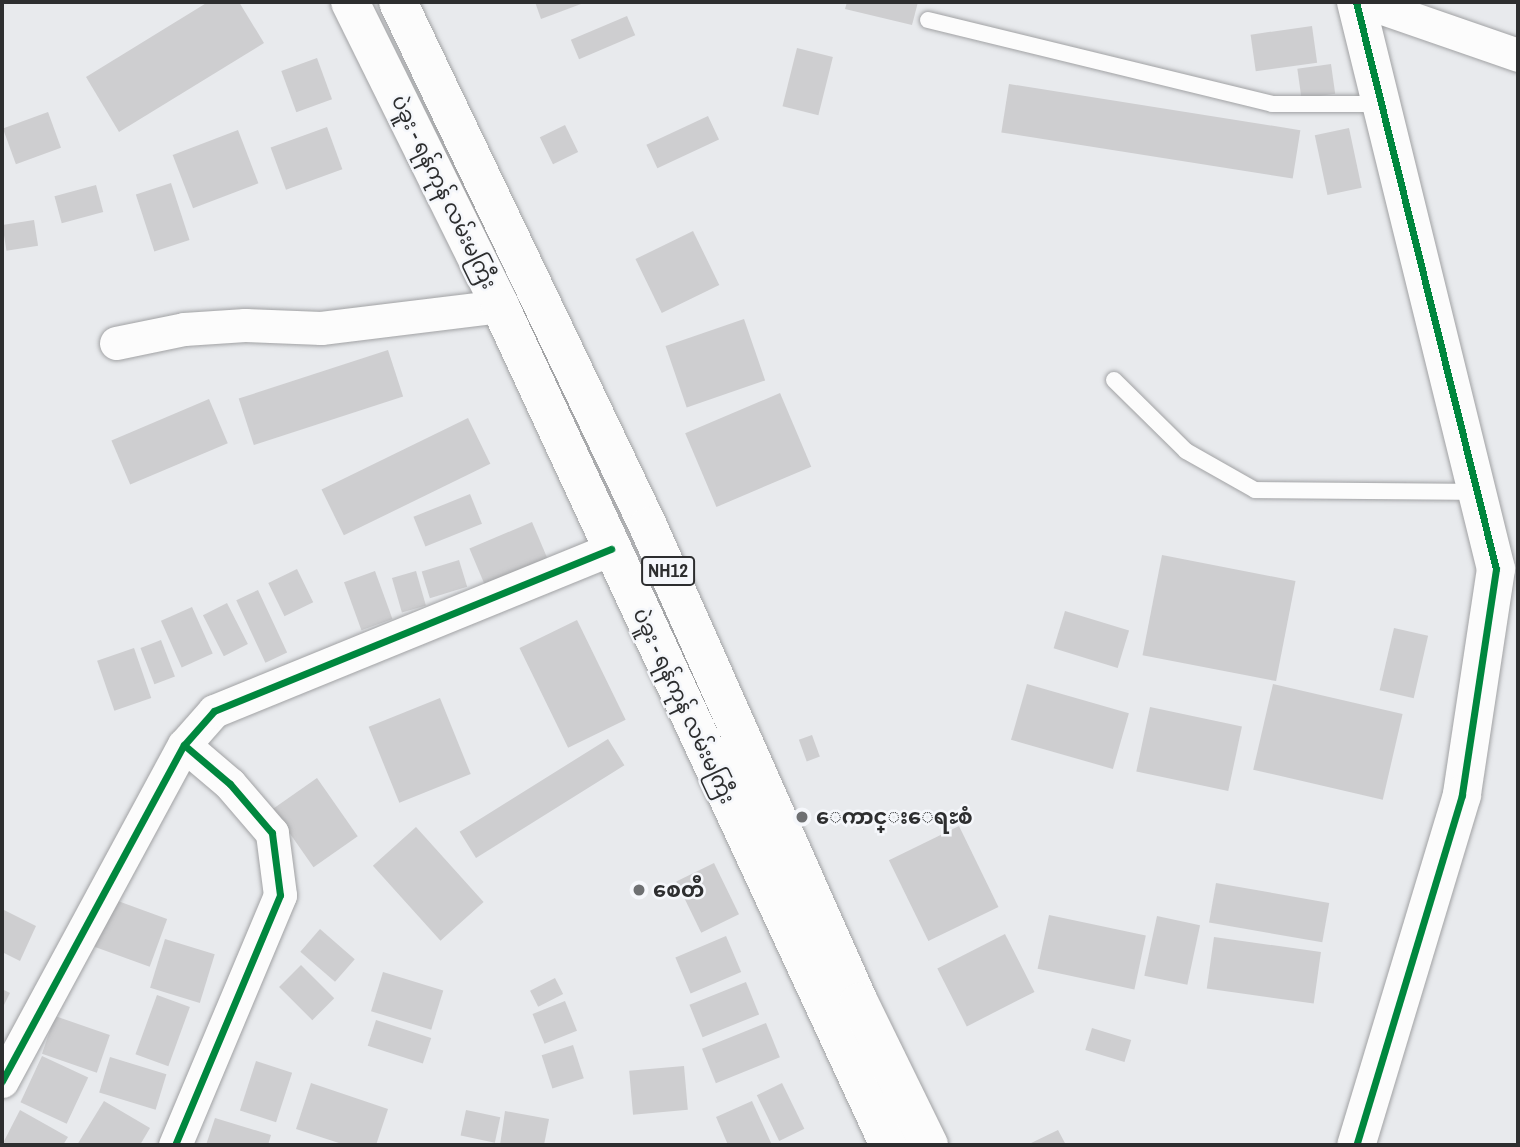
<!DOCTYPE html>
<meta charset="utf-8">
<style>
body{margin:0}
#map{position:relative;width:1520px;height:1147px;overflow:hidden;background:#e8eaed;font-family:"Archivo Narrow","Noto Sans Myanmar",sans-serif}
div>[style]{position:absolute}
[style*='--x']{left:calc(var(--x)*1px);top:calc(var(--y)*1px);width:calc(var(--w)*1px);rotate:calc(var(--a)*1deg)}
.building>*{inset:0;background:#ceced0;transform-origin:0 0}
.roads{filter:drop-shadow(0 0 2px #a1a2a4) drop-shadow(0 0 2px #a1a2a4)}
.service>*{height:16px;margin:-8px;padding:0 8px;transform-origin:8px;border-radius:8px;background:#fcfcfc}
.minor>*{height:33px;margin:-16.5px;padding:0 16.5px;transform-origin:16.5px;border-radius:16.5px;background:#fcfcfc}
.tertiary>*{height:38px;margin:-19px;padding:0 19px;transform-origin:19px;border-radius:19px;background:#fcfcfc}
.trunk>*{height:38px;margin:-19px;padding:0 19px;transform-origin:19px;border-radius:19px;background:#fcfcfc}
.cycleway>*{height:7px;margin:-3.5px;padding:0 3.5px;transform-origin:3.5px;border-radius:3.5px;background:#00873e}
.dots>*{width:19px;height:19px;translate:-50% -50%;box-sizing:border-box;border:4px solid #f5f7fb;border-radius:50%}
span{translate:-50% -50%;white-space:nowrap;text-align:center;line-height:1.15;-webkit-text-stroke:5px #f5f7fb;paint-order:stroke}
.shield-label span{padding:2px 5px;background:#f5f7fb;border:2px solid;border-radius:5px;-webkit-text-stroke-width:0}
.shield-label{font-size:19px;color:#2d2e2f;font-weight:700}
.street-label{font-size:21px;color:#2d2e2f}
.poi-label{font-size:21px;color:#2d2e2f;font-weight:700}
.left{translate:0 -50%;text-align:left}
.frame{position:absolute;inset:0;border:4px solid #2d2e2f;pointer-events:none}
</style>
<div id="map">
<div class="building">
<i style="clip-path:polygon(208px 2px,239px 2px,264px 43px,119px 132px,86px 77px)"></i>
<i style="clip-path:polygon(535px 2px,580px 2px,581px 4px,541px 19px)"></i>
<i style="clip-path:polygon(847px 2px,918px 2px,912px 25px,845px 9px)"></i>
<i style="left:627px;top:16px;width:21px;height:61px;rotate:67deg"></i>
<i style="left:1312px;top:26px;width:37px;height:62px;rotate:82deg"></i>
<i style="left:797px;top:48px;width:37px;height:60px;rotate:14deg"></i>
<i style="left:317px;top:58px;width:44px;height:38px;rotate:70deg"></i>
<i style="left:1331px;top:64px;width:30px;height:34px;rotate:82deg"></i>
<i style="left:1009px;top:84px;width:295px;height:49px;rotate:9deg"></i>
<i style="left:48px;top:112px;width:38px;height:48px;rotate:70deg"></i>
<i style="left:708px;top:116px;width:26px;height:68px;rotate:65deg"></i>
<i style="left:565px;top:125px;width:30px;height:28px;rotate:64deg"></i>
<i style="left:327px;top:127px;width:45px;height:60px;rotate:70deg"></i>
<i style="left:1349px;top:128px;width:61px;height:35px;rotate:78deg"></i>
<i style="left:238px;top:130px;width:57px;height:70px;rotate:69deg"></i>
<i style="left:171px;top:183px;width:60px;height:37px;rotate:72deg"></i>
<i style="left:96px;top:185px;width:28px;height:43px;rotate:75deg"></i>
<i style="left:34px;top:220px;width:26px;height:32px;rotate:81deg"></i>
<i style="left:693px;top:231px;width:60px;height:64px;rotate:64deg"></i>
<i style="left:744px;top:319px;width:65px;height:83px;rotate:71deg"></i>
<i style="left:388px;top:350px;width:49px;height:157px;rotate:72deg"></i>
<i style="left:780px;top:393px;width:80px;height:103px;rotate:67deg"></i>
<i style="left:209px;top:399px;width:48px;height:106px;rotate:67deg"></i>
<i style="left:468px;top:418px;width:51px;height:163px;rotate:64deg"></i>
<i style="left:470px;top:494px;width:32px;height:61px;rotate:68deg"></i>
<i style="left:532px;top:522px;width:39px;height:68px;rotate:67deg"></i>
<i style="left:1162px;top:555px;width:136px;height:102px;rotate:11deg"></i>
<i style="left:459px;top:560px;width:28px;height:39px;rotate:73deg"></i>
<i style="left:297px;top:569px;width:37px;height:32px;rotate:64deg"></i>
<i style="left:375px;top:571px;width:51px;height:33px;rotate:70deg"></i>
<i style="left:416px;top:571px;width:36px;height:25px;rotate:74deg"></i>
<i style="left:258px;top:590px;width:69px;height:24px;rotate:65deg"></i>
<i style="left:227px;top:603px;width:46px;height:27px;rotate:63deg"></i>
<i style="left:192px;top:607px;width:51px;height:34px;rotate:66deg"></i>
<i style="left:1065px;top:611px;width:67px;height:39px;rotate:17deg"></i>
<i style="left:577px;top:620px;width:111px;height:64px;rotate:64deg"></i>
<i style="left:1394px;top:628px;width:35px;height:64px;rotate:13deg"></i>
<i style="left:161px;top:640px;width:39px;height:22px;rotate:69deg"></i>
<i style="left:134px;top:648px;width:53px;height:39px;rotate:71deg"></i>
<i style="left:1027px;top:684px;width:106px;height:58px;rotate:16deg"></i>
<i style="left:1273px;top:684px;width:133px;height:88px;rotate:13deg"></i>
<i style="left:440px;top:698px;width:82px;height:77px;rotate:68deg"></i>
<i style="left:1150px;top:707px;width:94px;height:66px;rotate:12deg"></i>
<i style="left:812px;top:735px;width:23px;height:14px;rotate:70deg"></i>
<i style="left:608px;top:739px;width:31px;height:175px;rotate:58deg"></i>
<i style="left:317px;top:778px;width:71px;height:54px;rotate:55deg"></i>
<i style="left:959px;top:826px;width:90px;height:78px;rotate:64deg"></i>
<i style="left:416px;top:827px;width:101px;height:58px;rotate:48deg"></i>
<i style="left:714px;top:863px;width:57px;height:42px;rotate:64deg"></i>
<i style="left:1216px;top:883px;width:115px;height:40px;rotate:10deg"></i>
<i style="left:107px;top:897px;width:64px;height:51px;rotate:20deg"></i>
<i style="clip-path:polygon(2px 909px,36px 926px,20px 961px,2px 952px)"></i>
<i style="left:1049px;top:915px;width:99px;height:55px;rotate:12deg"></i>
<i style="left:1157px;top:916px;width:44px;height:61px;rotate:12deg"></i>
<i style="left:320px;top:929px;width:46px;height:30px;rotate:41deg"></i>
<i style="left:1005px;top:934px;width:65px;height:76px;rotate:63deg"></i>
<i style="left:726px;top:936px;width:39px;height:55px;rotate:67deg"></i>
<i style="left:1214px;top:937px;width:108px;height:52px;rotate:8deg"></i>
<i style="left:165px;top:939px;width:52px;height:51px;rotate:17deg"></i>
<i style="left:301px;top:965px;width:47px;height:31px;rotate:45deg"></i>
<i style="left:383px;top:972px;width:63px;height:41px;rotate:17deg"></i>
<i style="left:555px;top:978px;width:18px;height:28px;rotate:63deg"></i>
<i style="left:746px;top:982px;width:35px;height:61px;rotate:68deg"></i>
<i style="clip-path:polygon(2px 989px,10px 993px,2px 1009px)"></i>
<i style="left:157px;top:995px;width:35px;height:63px;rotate:20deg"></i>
<i style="left:565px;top:1001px;width:32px;height:35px;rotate:68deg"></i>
<i style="left:55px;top:1016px;width:58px;height:40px;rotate:19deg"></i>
<i style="left:376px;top:1020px;width:58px;height:27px;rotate:18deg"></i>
<i style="left:766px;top:1023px;width:37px;height:69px;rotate:68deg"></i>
<i style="left:1092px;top:1028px;width:41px;height:23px;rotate:17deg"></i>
<i style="left:573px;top:1045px;width:35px;height:33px;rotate:72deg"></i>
<i style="left:42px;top:1056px;width:51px;height:51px;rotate:25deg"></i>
<i style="left:110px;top:1057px;width:59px;height:37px;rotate:17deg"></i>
<i style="left:256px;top:1061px;width:38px;height:52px;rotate:18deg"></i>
<i style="left:684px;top:1066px;width:44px;height:55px;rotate:85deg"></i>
<i style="clip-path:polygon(311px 1083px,388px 1109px,376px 1145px,345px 1145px,296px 1129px)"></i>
<i style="left:782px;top:1083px;width:51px;height:28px;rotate:64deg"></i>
<i style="clip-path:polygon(104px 1101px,150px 1128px,140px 1145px,77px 1145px)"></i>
<i style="clip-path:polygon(752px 1101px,772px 1145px,728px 1145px,716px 1117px)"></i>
<i style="clip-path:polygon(20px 1110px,68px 1137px,63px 1145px,2px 1145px)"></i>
<i style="left:466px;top:1110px;width:35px;height:26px;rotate:12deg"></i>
<i style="clip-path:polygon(505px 1111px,549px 1119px,544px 1145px,500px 1145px)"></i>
<i style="clip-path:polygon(215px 1118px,271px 1135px,268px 1145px,206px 1145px)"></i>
<i style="clip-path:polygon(1058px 1130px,1066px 1145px,1027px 1145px)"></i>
</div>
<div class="roads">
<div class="service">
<i style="--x:928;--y:20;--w:354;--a:13.7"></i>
<i style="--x:1272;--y:104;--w:110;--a:0"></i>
<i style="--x:1114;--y:380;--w:101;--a:44.6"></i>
<i style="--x:1186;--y:451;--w:79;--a:29.5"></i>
<i style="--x:1255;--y:490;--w:224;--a:0.5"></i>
</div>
<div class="minor">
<i style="--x:1365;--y:2;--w:162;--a:19.1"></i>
<i style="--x:116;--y:343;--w:69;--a:-11.6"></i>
<i style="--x:184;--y:329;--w:61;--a:-3.8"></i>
<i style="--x:245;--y:325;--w:76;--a:2.3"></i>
<i style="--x:321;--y:328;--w:180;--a:-7"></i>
<i style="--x:2;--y:1081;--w:382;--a:-61.6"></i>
<i style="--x:184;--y:745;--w:45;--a:-48.6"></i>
<i style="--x:214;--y:711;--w:429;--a:-22.2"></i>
<i style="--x:175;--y:1145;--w:271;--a:-67.2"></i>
<i style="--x:280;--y:895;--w:63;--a:-97.4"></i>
<i style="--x:272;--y:833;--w:65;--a:-130.6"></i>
<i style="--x:230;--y:784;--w:60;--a:-139.7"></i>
</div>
<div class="tertiary">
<i style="--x:1356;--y:2;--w:584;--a:76.13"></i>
<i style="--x:1496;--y:569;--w:229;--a:98.6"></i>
<i style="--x:1462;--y:795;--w:366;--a:106.8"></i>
</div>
<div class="trunk">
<i style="--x:350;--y:2;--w:339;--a:63.7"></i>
<i style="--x:500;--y:306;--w:925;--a:65.13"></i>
<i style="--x:398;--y:2;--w:581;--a:64.49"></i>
<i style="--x:648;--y:526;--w:521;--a:66.09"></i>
<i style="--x:859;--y:1002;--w:159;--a:63.9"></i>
</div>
</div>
<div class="cycleway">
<i style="--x:1356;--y:2;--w:584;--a:76.13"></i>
<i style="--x:1496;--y:569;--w:229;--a:98.6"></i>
<i style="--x:1462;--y:795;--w:366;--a:106.8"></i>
<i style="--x:2;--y:1081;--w:382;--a:-61.6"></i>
<i style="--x:184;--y:745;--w:45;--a:-48.6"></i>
<i style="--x:214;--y:711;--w:429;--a:-22.2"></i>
<i style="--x:175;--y:1145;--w:271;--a:-67.2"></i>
<i style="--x:280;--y:895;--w:63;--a:-97.4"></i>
<i style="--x:272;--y:833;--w:65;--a:-130.6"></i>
<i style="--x:230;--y:784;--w:60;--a:-139.7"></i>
</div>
<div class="dots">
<i style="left:802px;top:817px;background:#6e7072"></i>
<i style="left:639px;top:890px;background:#6e7072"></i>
</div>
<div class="shield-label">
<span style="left:668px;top:571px">NH12</span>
</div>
<div class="street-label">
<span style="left:444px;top:192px;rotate:64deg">ပဲခူး - ရန်ကုန် လမ်းမကြီး</span>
<span style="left:684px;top:706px;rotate:65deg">ပဲခူး - ရန်ကုန် လမ်းမကြီး</span>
</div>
<div class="poi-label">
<span class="left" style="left:816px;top:817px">ေကာင္းေရႊစံ</span>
<span class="left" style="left:653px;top:890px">စေတီ</span>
</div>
<div class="frame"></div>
</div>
